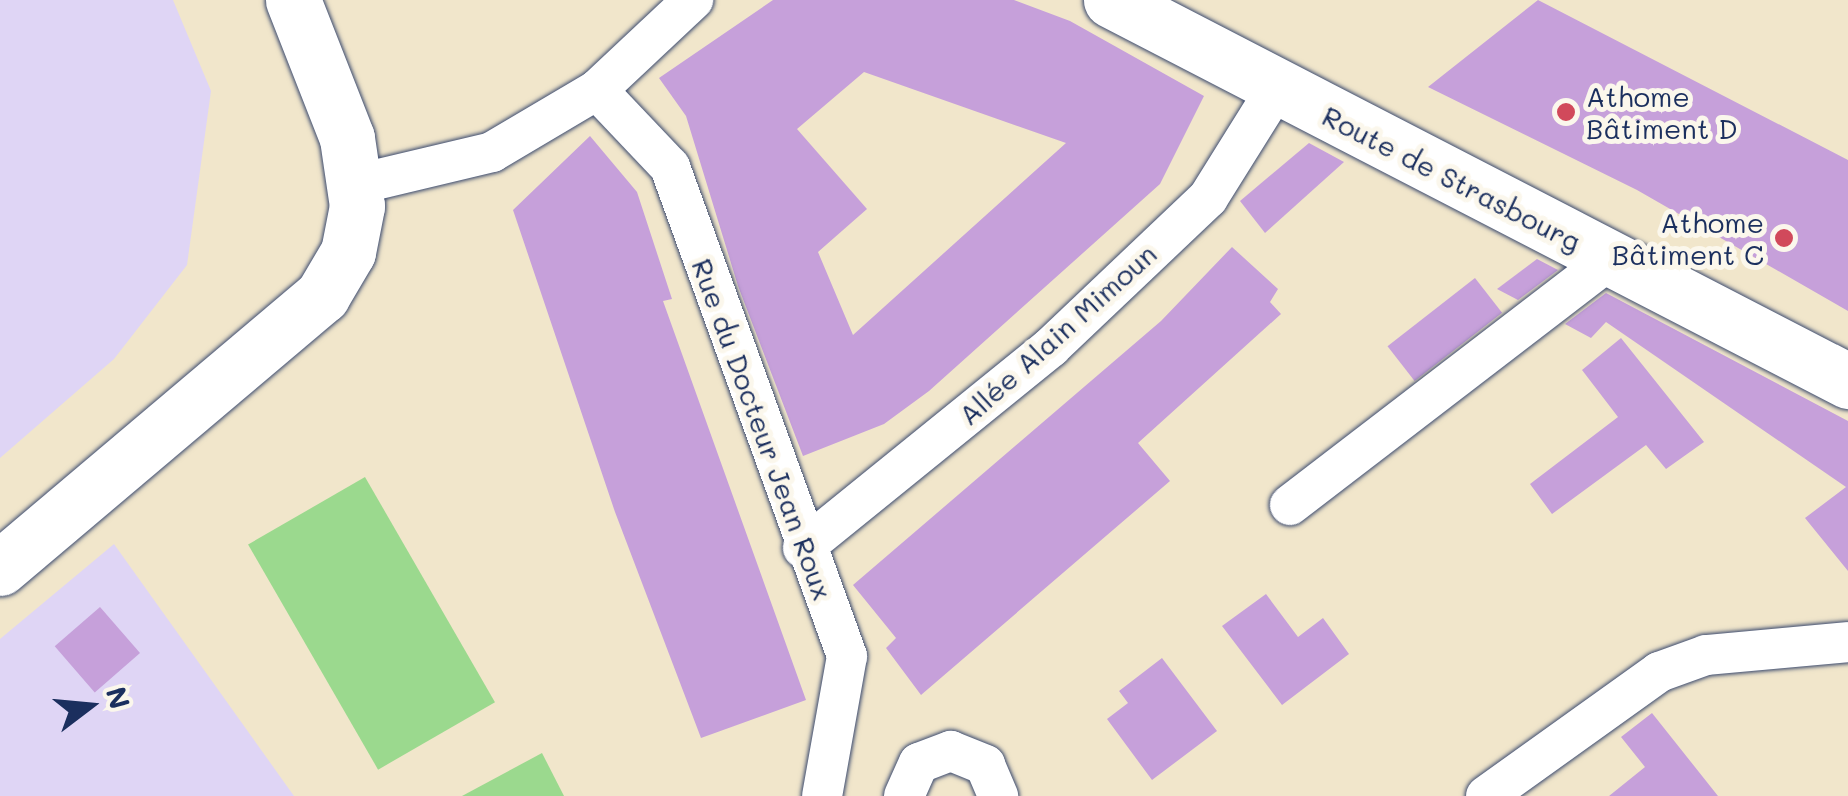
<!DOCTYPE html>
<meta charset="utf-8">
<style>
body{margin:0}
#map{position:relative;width:1848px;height:796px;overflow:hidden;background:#f1e6cb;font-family:Mali,sans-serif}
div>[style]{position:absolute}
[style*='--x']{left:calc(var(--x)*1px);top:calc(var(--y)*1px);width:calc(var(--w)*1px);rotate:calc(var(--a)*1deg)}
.built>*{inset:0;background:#dfd5f5}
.green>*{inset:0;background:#9bd98e;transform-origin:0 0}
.building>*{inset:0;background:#c6a0da;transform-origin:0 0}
.roads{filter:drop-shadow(0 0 2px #3b4a6e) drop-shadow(0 0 2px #3b4a6e)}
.street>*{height:40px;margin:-20px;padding:0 20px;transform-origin:20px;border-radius:20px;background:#fff}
.secondary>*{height:55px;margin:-27.5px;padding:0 27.5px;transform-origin:27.5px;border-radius:27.5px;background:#fff}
.dots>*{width:28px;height:28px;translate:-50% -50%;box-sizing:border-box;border:5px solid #fbf7ec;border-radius:50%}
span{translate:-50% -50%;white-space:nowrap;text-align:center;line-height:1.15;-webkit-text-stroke:10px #fbf7ec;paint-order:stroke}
.poi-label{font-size:28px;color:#1b2f5e}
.left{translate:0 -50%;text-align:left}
.right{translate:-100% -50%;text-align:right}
.street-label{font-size:28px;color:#1b2f5e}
.north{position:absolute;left:40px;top:656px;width:100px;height:100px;-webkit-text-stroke:8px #fbf7ec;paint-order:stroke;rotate:74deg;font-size:28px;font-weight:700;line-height:40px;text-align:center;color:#1b2f5e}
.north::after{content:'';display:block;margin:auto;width:35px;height:45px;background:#1b2f5e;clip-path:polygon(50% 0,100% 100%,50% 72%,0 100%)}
</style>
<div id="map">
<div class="built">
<i style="clip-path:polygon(0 0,173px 0,211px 91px,187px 265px,114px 359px,0 458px)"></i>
<i style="clip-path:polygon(114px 544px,294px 796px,0 796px,0 639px)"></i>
</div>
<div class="green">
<i style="left:365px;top:477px;width:260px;height:135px;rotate:60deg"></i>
<i style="clip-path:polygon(542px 753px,564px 796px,462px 796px)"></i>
</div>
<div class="building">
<i style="clip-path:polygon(evenodd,773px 0,1014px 0,1070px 21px,1204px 96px,1160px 184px,929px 391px,884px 424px,803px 456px,738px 286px,686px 116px,659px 78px,773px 0,864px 72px,1066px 143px,853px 335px,818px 252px,867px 209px,797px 129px,864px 72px)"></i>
<i style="clip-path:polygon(1538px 0,1848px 160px,1848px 311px,1637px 190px,1428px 87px)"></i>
<i style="clip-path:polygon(590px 136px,637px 192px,672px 299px,663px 301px,806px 700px,701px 738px,615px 512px,513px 210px)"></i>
<i style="clip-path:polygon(1309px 143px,1344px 162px,1265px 233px,1240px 201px)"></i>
<i style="clip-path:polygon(1232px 247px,1278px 289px,1270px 302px,1281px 314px,1138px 443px,1170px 481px,921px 695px,886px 648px,896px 638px,853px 585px,1161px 321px)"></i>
<i style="clip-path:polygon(1537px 259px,1558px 270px,1518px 300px,1497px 289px)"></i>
<i style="left:1475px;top:278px;width:44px;height:111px;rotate:52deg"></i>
<i style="clip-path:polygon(1606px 293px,1848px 421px,1848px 571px,1805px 518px,1846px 487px,1606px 322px,1591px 338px,1565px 324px)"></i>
<i style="clip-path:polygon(1621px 338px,1704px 442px,1666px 469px,1646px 445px,1552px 514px,1530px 484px,1618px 417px,1582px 370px)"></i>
<i style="clip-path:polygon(1266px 594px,1298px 637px,1323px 618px,1349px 654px,1282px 705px,1222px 626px)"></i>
<i style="left:100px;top:607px;width:61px;height:60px;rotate:49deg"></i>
<i style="clip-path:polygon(1162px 658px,1217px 731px,1152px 780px,1107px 719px,1128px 703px,1119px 691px)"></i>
<i style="clip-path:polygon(1652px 713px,1718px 796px,1609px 796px,1645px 767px,1621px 737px)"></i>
</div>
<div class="roads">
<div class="street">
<i style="--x:597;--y:90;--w:106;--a:46.5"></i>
<i style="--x:670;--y:167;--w:520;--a:70.1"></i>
<i style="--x:847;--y:656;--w:142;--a:100.1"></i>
<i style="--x:354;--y:185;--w:142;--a:-13.4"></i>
<i style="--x:492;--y:152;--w:122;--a:-30.6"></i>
<i style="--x:597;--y:90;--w:132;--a:-43.2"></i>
<i style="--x:1290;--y:505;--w:404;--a:-37.5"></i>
<i style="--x:803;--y:548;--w:319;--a:-39"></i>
<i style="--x:1051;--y:347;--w:216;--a:-43.5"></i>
<i style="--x:1208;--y:198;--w:128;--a:-58"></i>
<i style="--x:904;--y:796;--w:36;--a:-66"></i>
<i style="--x:919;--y:763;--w:34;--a:-21"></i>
<i style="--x:951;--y:751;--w:37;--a:22"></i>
<i style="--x:985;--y:765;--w:34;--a:67"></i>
<i style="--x:1486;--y:796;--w:213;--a:-35.6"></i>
<i style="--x:1659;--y:672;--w:50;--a:-19.9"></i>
<i style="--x:1706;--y:655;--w:143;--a:-5.2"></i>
</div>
<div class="secondary">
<i style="--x:1111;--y:0;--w:830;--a:27.34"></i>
<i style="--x:0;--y:568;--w:422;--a:-40.2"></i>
<i style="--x:322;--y:296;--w:51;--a:-59.4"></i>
<i style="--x:348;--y:252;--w:47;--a:-78.9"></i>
<i style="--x:357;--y:206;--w:69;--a:-98.4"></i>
<i style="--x:347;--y:138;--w:148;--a:-111.4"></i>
</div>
</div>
<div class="dots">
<i style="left:1566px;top:112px;background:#d1495b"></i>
<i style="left:1784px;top:238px;background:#d1495b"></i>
</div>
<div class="poi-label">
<span class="left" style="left:1586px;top:112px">Athome<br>Bâtiment D</span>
<span class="right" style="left:1764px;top:238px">Athome<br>Bâtiment C</span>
</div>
<div class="street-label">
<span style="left:1452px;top:178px;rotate:27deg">Route de Strasbourg</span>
<span style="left:1057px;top:334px;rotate:-42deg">Allée Alain Mimoun</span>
<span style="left:763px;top:429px;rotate:70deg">Rue du Docteur Jean Roux</span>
</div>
<div class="north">N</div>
</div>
